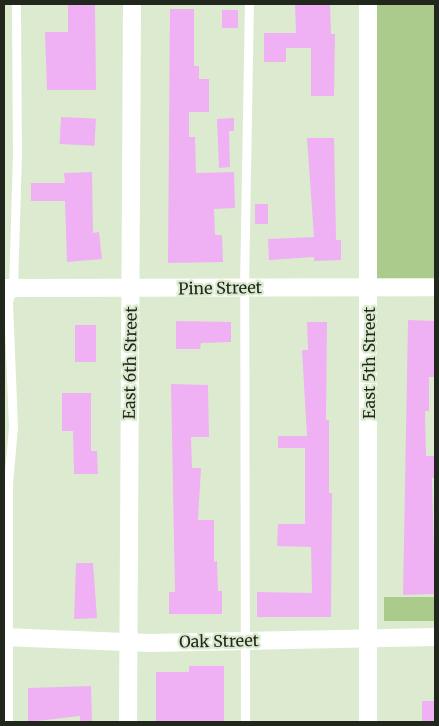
<!DOCTYPE html>
<style>
body{margin:0}
#map{position:relative;width:439px;height:726px;overflow:hidden;background:#dcebcf;font-family:Merriweather,serif}
div>[style]{position:absolute}
[style*='--x']{left:calc(var(--x)*1px);top:calc(var(--y)*1px);width:calc(var(--w)*1px);rotate:calc(var(--a)*1deg)}
.green>*{inset:0;background:#abcb8c;transform-origin:0 0}
.building>*{inset:0;background:#efb1f3;transform-origin:0 0}
.service>*{height:9px;margin:-4.5px;padding:0 4.5px;transform-origin:4.5px;border-radius:4.5px;background:#fff}
.minor>*{height:18px;margin:-9px;padding:0 9px;transform-origin:9px;border-radius:9px;background:#fff}
span{translate:-50% -50%;white-space:nowrap;text-align:center;line-height:1.15;-webkit-text-stroke:4.5px #dcebcf;paint-order:stroke}
.street-label{font-size:16px;color:#22271d}
.frame{position:absolute;inset:0;border:5px solid #22271d;pointer-events:none}
</style>
<div id="map">
<div class="green">
<i style="clip-path:polygon(368px 4px,435px 4px,435px 287px,388px 289px,368px 272px)"></i>
<i style="left:384px;top:597px;width:51px;height:24px"></i>
</div>
<div class="building">
<i style="clip-path:polygon(68px 4px,95px 4px,96px 90px,47px 90px,45px 32px,68px 32px)"></i>
<i style="clip-path:polygon(295px 4px,330px 4px,331px 34px,335px 34px,334px 96px,311px 96px,311px 48px,286px 48px,286px 62px,264px 62px,264px 33px,296px 33px)"></i>
<i style="clip-path:polygon(170px 9px,194px 9px,194px 66px,199px 66px,199px 79px,209px 79px,209px 112px,189px 112px,189px 137px,195px 137px,196px 173px,234px 172px,235px 208px,214px 209px,215px 235px,222px 235px,223px 262px,168px 263px)"></i>
<i style="left:222px;top:10px;width:16px;height:18px"></i>
<i style="left:61px;top:117px;width:35px;height:27px;rotate:3deg"></i>
<i style="clip-path:polygon(234px 118px,234px 131px,229px 131px,230px 167px,219px 168px,217px 119px)"></i>
<i style="clip-path:polygon(307px 138px,334px 138px,336px 240px,341px 240px,341px 260px,314px 261px,314px 257px,269px 260px,268px 239px,314px 237px)"></i>
<i style="clip-path:polygon(92px 172px,93px 233px,99px 232px,102px 259px,67px 262px,65px 201px,31px 201px,31px 183px,65px 183px,64px 173px)"></i>
<i style="left:255px;top:204px;width:13px;height:20px"></i>
<i style="clip-path:polygon(408px 320px,435px 321px,435px 377px,429px 377px,429px 411px,425px 411px,426px 456px,435px 456px,435px 478px,432px 478px,435px 594px,403px 595px)"></i>
<i style="clip-path:polygon(176px 321px,231px 322px,231px 342px,201px 343px,200px 349px,176px 349px)"></i>
<i style="clip-path:polygon(307px 322px,327px 322px,326px 420px,329px 420px,329px 493px,332px 493px,331px 617px,257px 617px,257px 592px,312px 593px,311px 547px,277px 546px,278px 524px,305px 524px,305px 448px,278px 448px,278px 436px,307px 436px,302px 350px,308px 350px)"></i>
<i style="left:96px;top:325px;width:37px;height:21px;rotate:90deg"></i>
<i style="clip-path:polygon(171px 384px,208px 385px,209px 437px,191px 437px,192px 468px,201px 468px,198px 520px,214px 520px,214px 562px,217px 561px,218px 591px,222px 591px,222px 614px,169px 614px,169px 592px,175px 592px)"></i>
<i style="clip-path:polygon(62px 393px,91px 393px,91px 451px,97px 451px,98px 474px,74px 474px,73px 431px,62px 431px)"></i>
<i style="clip-path:polygon(76px 563px,93px 563px,97px 618px,74px 619px)"></i>
<i style="clip-path:polygon(189px 666px,224px 666px,224px 722px,156px 722px,156px 672px,189px 672px)"></i>
<i style="clip-path:polygon(91px 686px,92px 722px,80px 722px,80px 716px,28px 722px,28px 688px)"></i>
<i style="left:422px;top:701px;width:13px;height:21px"></i>
</div>
<div class="service">
<i style="--x:8;--y:722;--w:239;--a:-90"></i>
<i style="--x:8;--y:483;--w:56;--a:-84.9"></i>
<i style="--x:13;--y:427;--w:126;--a:-92.3"></i>
<i style="--x:8;--y:301;--w:14;--a:-69"></i>
<i style="--x:13;--y:288;--w:131;--a:-88.3"></i>
<i style="--x:17;--y:157;--w:153;--a:-90.4"></i>
<i style="--x:245;--y:722;--w:435;--a:-90.1"></i>
<i style="--x:244;--y:287;--w:283;--a:-89"></i>
</div>
<div class="minor">
<i style="--x:4;--y:288;--w:431;--a:-0.1"></i>
<i style="--x:4;--y:637;--w:146;--a:2.4"></i>
<i style="--x:150;--y:643;--w:285;--a:-1.2"></i>
<i style="--x:128;--y:722;--w:718;--a:-89.68"></i>
<i style="--x:368;--y:722;--w:718;--a:-90"></i>
</div>
<div class="street-label">
<span style="left:220px;top:288px;rotate:-1deg">Pine Street</span>
<span style="left:130px;top:363px;rotate:-89deg">East 6th Street</span>
<span style="left:369px;top:363px;rotate:-90deg">East 5th Street</span>
<span style="left:219px;top:641px;rotate:-1deg">Oak Street</span>
</div>
<div class="frame"></div>
</div>
